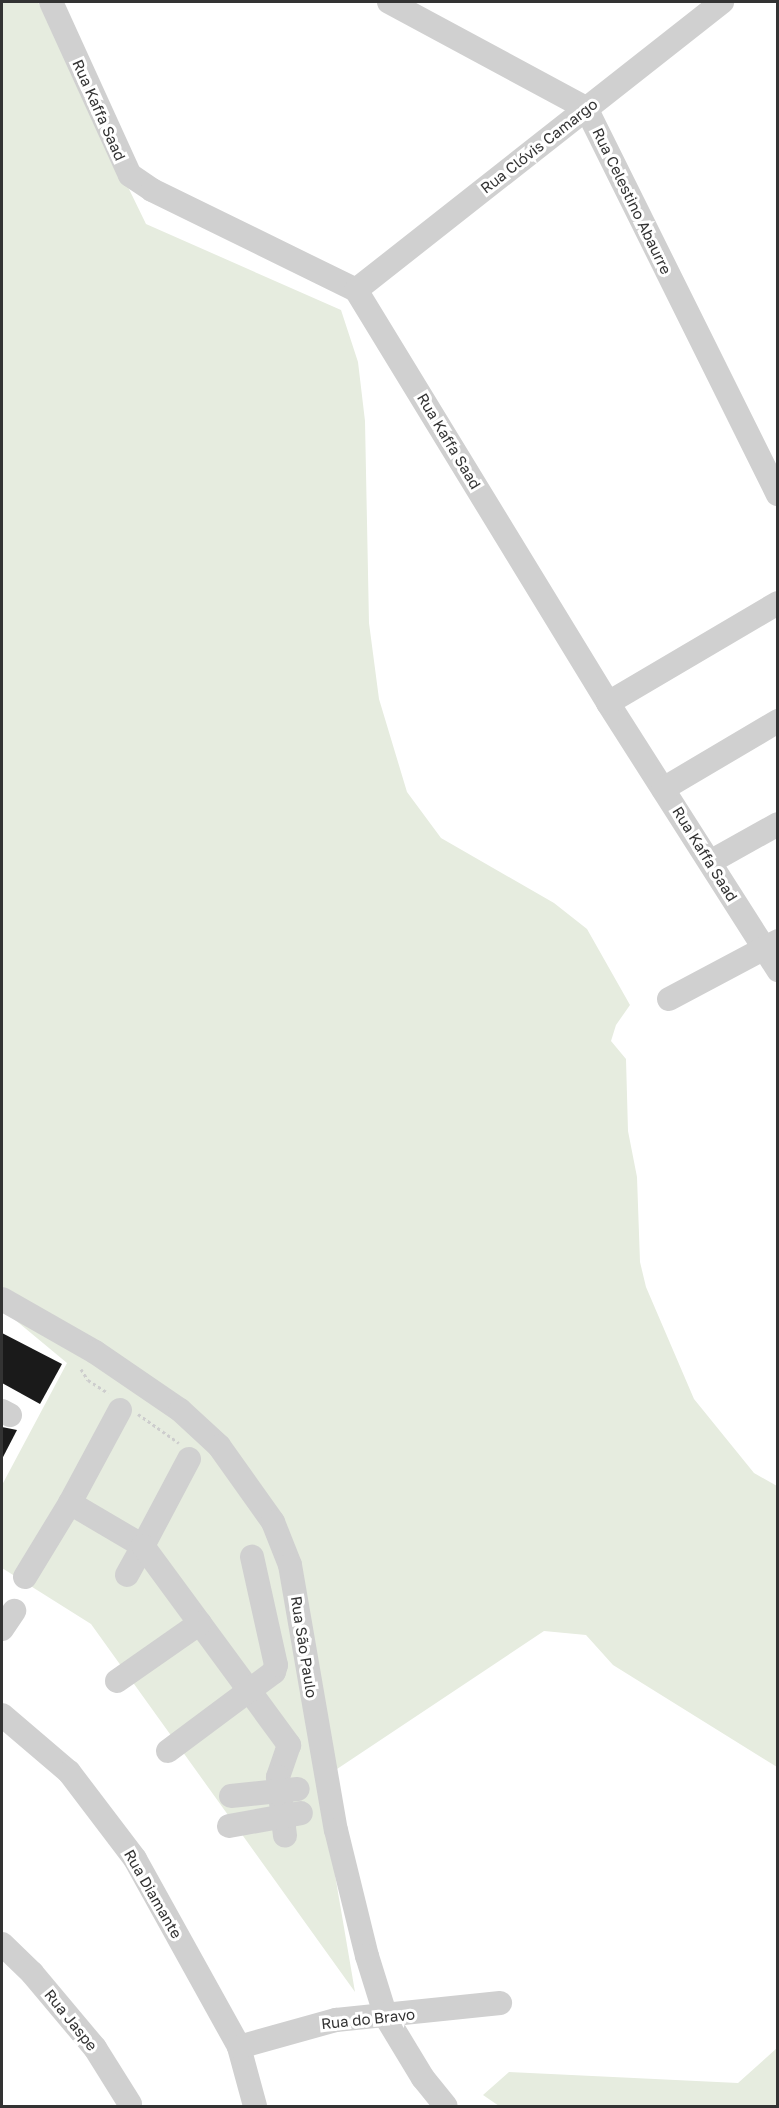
<!DOCTYPE html>
<meta charset="utf-8">
<style>
body{margin:0}
#map{position:relative;width:779px;height:2108px;overflow:hidden;background:#fff;font-family:"Golos Text",sans-serif}
div>[style]{position:absolute}
[style*='--x']{left:calc(var(--x)*1px);top:calc(var(--y)*1px);width:calc(var(--w)*1px);rotate:calc(var(--a)*1deg)}
.green>*{inset:0;background:#e6ecdf}
.building>*{inset:0;background:#1a1a1a}
.path>*{height:3px;margin-top:-1.5px;transform-origin:0;background:repeating-linear-gradient(90deg,#cdcdcd 0 3px,transparent 0 6px)}
.minor>*{height:24px;margin:-12px;padding:0 12px;transform-origin:12px;border-radius:12px;background:#d0d0d0}
span{translate:-50% -50%;white-space:nowrap;text-align:center;line-height:1.15;-webkit-text-stroke:6px #fff;paint-order:stroke}
.street-label{font-size:15px;color:#333}
.frame{position:absolute;inset:0;border:3px solid #333;pointer-events:none}
</style>
<div id="map">
<div class="green">
<i style="clip-path:polygon(2px 2px,38px 2px,146px 224px,341px 310px,358px 362px,365px 421px,369px 623px,379px 699px,407px 792px,441px 838px,554px 903px,587px 929px,630px 1005px,616px 1025px,611px 1041px,626px 1059px,628px 1131px,637px 1177px,640px 1262px,646px 1287px,694px 1399px,754px 1473px,777px 1486px,777px 1767px,613px 1665px,586px 1635px,544px 1631px,319px 1781px,355px 1992px,91px 1624px,2px 1568px,2px 1485px,67px 1363px,2px 1309px)"></i>
<i style="clip-path:polygon(777px 2048px,777px 2106px,499px 2106px,483px 2095px,509px 2072px,738px 2083px)"></i>
</div>
<div class="building">
<i style="clip-path:polygon(2px 1333px,62px 1364px,40px 1404px,2px 1383px)"></i>
<i style="clip-path:polygon(2px 1427px,17px 1430px,2px 1459px)"></i>
</div>
<div class="path">
<i style="--x:81;--y:1369;--w:13;--a:58"></i>
<i style="--x:88;--y:1380;--w:24;--a:33"></i>
<i style="--x:138;--y:1414;--w:50;--a:35.3"></i>
</div>
<div class="minor">
<i style="--x:51;--y:2;--w:190;--a:65.5"></i>
<i style="--x:130;--y:175;--w:27;--a:34"></i>
<i style="--x:152;--y:190;--w:227;--a:26.1"></i>
<i style="--x:356;--y:290;--w:484;--a:58.6"></i>
<i style="--x:608;--y:703;--w:317;--a:57.5"></i>
<i style="--x:389;--y:2;--w:224;--a:28.3"></i>
<i style="--x:586;--y:108;--w:431;--a:63.6"></i>
<i style="--x:356;--y:290;--w:466;--a:-38.2"></i>
<i style="--x:608;--y:703;--w:197;--a:-30.5"></i>
<i style="--x:663;--y:789;--w:134;--a:-30.6"></i>
<i style="--x:710;--y:862;--w:78;--a:-29.2"></i>
<i style="--x:669;--y:999;--w:123;--a:-28"></i>
<i style="--x:2;--y:1299;--w:107;--a:29.7"></i>
<i style="--x:95;--y:1352;--w:103;--a:34.3"></i>
<i style="--x:180;--y:1410;--w:53;--a:42.7"></i>
<i style="--x:219;--y:1446;--w:93;--a:54.6"></i>
<i style="--x:273;--y:1522;--w:46;--a:68.4"></i>
<i style="--x:290;--y:1565;--w:269;--a:80.2"></i>
<i style="--x:336;--y:1830;--w:130;--a:76.2"></i>
<i style="--x:367;--y:1956;--w:64;--a:72.7"></i>
<i style="--x:386;--y:2017;--w:71;--a:58.8"></i>
<i style="--x:423;--y:2078;--w:36;--a:51"></i>
<i style="--x:120;--y:1410;--w:106;--a:118.3"></i>
<i style="--x:70;--y:1503;--w:85;--a:30.5"></i>
<i style="--x:143;--y:1546;--w:33;--a:119"></i>
<i style="--x:2;--y:1411;--w:9;--a:27"></i>
<i style="--x:189;--y:1459;--w:98;--a:117.9"></i>
<i style="--x:143;--y:1546;--w:247;--a:53.7"></i>
<i style="--x:289;--y:1745;--w:34;--a:109"></i>
<i style="--x:278;--y:1777;--w:59;--a:83.2"></i>
<i style="--x:25;--y:1577;--w:87;--a:-58.7"></i>
<i style="--x:2;--y:1629;--w:22;--a:-56"></i>
<i style="--x:117;--y:1681;--w:101;--a:-34.9"></i>
<i style="--x:2;--y:1715;--w:88;--a:40.4"></i>
<i style="--x:69;--y:1772;--w:109;--a:52.8"></i>
<i style="--x:135;--y:1859;--w:215;--a:61"></i>
<i style="--x:239;--y:2047;--w:61;--a:74.8"></i>
<i style="--x:168;--y:1751;--w:132;--a:-36.7"></i>
<i style="--x:274;--y:1672;--w:7;--a:-74"></i>
<i style="--x:276;--y:1665;--w:111;--a:-102.5"></i>
<i style="--x:231;--y:1796;--w:67;--a:-6"></i>
<i style="--x:229;--y:1826;--w:73;--a:-10.2"></i>
<i style="--x:2;--y:1944;--w:42;--a:44"></i>
<i style="--x:32;--y:1973;--w:98;--a:50"></i>
<i style="--x:95;--y:2048;--w:66;--a:58"></i>
<i style="--x:239;--y:2047;--w:101;--a:-15.6"></i>
<i style="--x:336;--y:2020;--w:165;--a:-5.9"></i>
</div>
<div class="street-label">
<span style="left:99px;top:110px;rotate:66deg">Rua Kaffa Saad</span>
<span style="left:539px;top:146px;rotate:-38deg">Rua Clóvis Camargo</span>
<span style="left:632px;top:201px;rotate:64deg">Rua Celestino Abaurre</span>
<span style="left:449px;top:441px;rotate:59deg">Rua Kaffa Saad</span>
<span style="left:705px;top:854px;rotate:58deg">Rua Kaffa Saad</span>
<span style="left:304px;top:1647px;rotate:81deg">Rua São Paulo</span>
<span style="left:153px;top:1894px;rotate:60deg">Rua Diamante</span>
<span style="left:368px;top:2019px;rotate:-6deg">Rua do Bravo</span>
<span style="left:71px;top:2020px;rotate:51deg">Rua Jaspe</span>
</div>
<div class="frame"></div>
</div>
